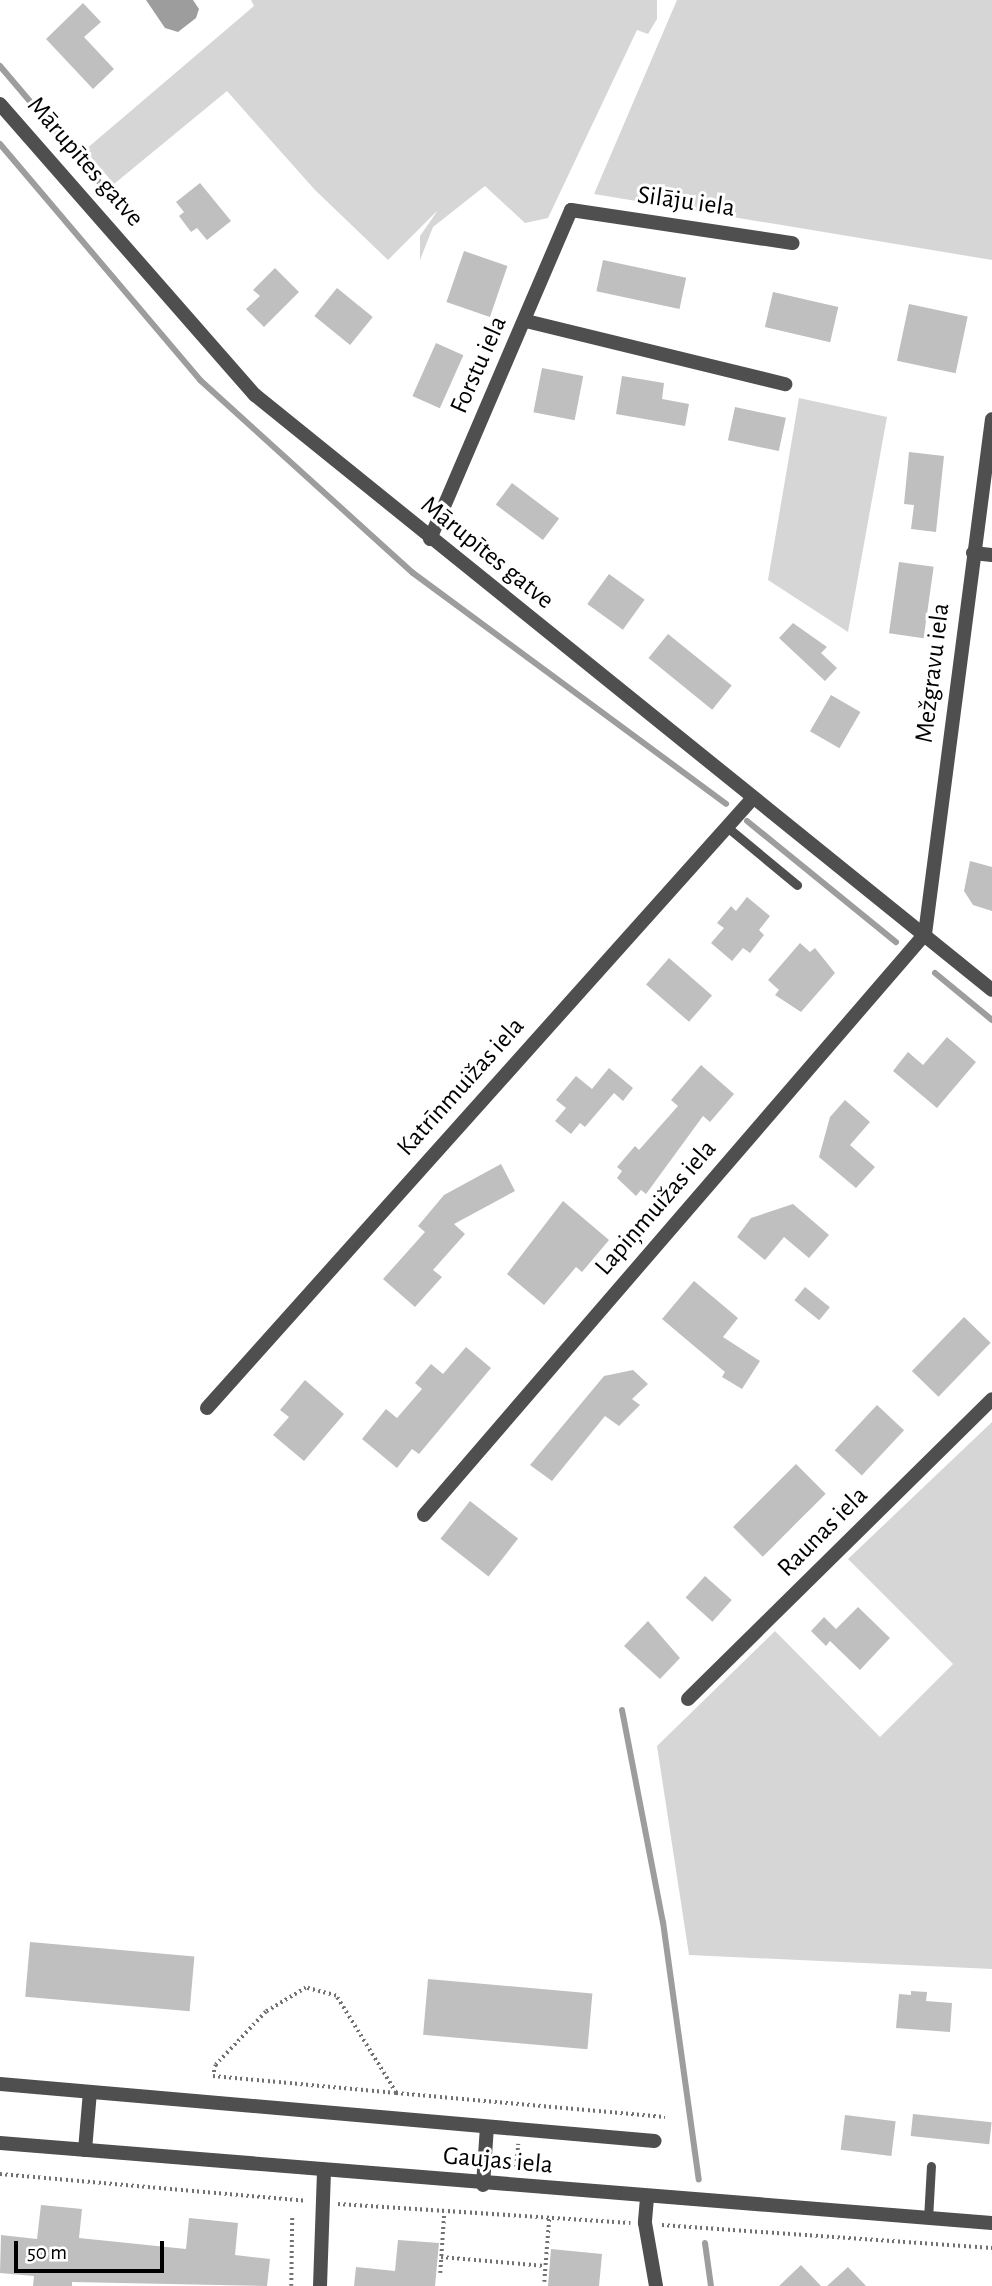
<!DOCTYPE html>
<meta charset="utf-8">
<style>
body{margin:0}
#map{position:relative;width:992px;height:2286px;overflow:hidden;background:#fff;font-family:"Alegreya Sans",sans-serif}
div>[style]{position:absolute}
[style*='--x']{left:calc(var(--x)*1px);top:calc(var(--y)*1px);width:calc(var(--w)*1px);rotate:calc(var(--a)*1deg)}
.green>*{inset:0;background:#d6d6d6}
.water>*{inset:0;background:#9d9d9d}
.stream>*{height:6px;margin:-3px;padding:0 3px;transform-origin:3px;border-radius:3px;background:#9d9d9d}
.building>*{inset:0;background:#bfbfbf;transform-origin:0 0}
.path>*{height:3.5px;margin-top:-1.75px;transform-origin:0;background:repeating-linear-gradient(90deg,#717171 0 2px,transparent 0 5.5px)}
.service>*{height:9px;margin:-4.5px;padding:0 4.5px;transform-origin:4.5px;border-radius:4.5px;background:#4f4f4f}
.minor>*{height:14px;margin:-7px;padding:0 7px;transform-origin:7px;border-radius:7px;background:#4f4f4f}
.tertiary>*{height:14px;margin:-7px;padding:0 7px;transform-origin:7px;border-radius:7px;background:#4f4f4f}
span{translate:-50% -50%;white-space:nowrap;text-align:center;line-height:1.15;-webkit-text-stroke:6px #fff;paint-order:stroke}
.street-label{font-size:26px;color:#000}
.scale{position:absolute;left:14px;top:2241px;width:150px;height:32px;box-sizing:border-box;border:4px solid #000;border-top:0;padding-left:9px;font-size:21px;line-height:24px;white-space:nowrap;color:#000;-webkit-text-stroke:5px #fff;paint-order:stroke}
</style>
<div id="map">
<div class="green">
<i style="clip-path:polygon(251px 0,657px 0,657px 19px,648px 34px,637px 30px,548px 218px,525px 223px,485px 186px,433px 227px,420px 260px,420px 236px,438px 210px,388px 260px,315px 190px,227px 91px,114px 184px,85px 150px,254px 6px)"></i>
<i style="clip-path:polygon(677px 0,992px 0,992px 260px,594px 194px)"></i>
<i style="clip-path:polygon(799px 398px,887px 417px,848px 632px,768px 580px)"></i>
<i style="clip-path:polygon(992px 1422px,992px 1969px,689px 1955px,657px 1746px,775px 1631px,880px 1737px,953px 1664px,848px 1559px)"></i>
</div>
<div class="water">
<i style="clip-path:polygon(146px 0,193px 0,199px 9px,196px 18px,178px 32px,165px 28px)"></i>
</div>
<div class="stream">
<i style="--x:0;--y:66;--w:60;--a:49.7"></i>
<i style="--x:55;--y:130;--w:97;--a:49.6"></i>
<i style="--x:0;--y:144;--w:309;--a:49.7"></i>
<i style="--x:200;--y:380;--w:287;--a:42.2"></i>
<i style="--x:413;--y:573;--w:389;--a:36.4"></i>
<i style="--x:747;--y:821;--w:192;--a:39.1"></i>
<i style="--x:935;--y:973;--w:74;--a:39.5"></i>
<i style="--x:622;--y:1710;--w:216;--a:79.1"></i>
<i style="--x:663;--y:1922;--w:260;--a:82.1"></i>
<i style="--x:705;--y:2243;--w:43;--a:82.1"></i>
</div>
<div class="building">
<i style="clip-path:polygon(83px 3px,101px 22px,84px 37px,114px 69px,93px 89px,46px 39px)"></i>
<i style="clip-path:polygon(200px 183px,231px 221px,207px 240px,197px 228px,191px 232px,179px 216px,184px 212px,176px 202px)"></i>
<i style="left:464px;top:251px;width:46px;height:54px;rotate:19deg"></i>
<i style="left:603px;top:260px;width:85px;height:32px;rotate:12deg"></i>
<i style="clip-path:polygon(275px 268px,299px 292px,264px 327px,246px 309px,260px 296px,253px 290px)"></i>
<i style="left:337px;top:288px;width:46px;height:36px;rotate:39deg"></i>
<i style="left:773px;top:292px;width:67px;height:36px;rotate:13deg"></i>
<i style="left:909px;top:304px;width:60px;height:58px;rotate:12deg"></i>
<i style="left:436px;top:343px;width:30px;height:58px;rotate:24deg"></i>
<i style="left:542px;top:368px;width:42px;height:45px;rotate:11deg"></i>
<i style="clip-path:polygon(622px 376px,664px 383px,662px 399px,689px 404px,685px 426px,616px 414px)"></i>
<i style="left:735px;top:407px;width:52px;height:34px;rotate:12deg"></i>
<i style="clip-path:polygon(909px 452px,944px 456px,936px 532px,911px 529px,914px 505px,904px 504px)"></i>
<i style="left:512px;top:483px;width:59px;height:27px;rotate:37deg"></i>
<i style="left:899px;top:562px;width:35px;height:72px;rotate:8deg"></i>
<i style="left:609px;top:574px;width:44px;height:37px;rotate:36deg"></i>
<i style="clip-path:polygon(793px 623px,827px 647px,821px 653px,837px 668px,825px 681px,779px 638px)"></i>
<i style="left:668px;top:634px;width:82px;height:31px;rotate:39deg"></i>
<i style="left:831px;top:695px;width:34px;height:42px;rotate:30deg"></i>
<i style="clip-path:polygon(970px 861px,992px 867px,992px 911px,973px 905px,964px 891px)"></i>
<i style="clip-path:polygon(747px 897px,770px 916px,759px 930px,764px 935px,750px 953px,743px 948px,732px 961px,711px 943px,724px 928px,717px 923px,731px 906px,736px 911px)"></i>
<i style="clip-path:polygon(800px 943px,810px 952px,815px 948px,835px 973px,801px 1012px,775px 995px,779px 990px,768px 980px)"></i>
<i style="left:669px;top:958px;width:57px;height:35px;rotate:41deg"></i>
<i style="clip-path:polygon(947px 1037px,976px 1062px,937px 1108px,893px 1071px,908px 1052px,923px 1065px)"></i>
<i style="clip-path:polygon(701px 1065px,734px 1094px,710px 1122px,703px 1116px,646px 1194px,641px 1190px,636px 1196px,617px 1178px,622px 1171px,617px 1167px,635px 1146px,639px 1150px,678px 1106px,671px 1100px)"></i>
<i style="clip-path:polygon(609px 1068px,633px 1088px,623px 1101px,614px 1093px,585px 1127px,580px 1123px,571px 1134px,555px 1121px,566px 1108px,556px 1100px,576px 1076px,592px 1089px)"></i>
<i style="clip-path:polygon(845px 1100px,870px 1122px,850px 1145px,875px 1167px,856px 1188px,819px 1157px,830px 1117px)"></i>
<i style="clip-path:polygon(501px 1164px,515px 1191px,454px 1224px,465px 1234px,433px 1270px,442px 1277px,415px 1307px,383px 1279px,425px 1232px,418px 1226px,444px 1195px)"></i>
<i style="clip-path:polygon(563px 1201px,609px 1240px,582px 1272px,576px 1267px,544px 1305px,507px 1274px)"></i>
<i style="clip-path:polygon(793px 1204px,829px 1235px,809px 1258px,784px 1237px,765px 1260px,737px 1237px,751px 1218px)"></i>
<i style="clip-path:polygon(694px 1281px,738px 1318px,723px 1337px,760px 1361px,742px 1389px,722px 1377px,725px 1372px,662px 1319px)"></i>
<i style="left:805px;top:1287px;width:32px;height:17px;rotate:39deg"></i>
<i style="left:964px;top:1317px;width:37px;height:75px;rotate:44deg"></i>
<i style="clip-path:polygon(466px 1347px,491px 1368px,419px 1454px,412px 1449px,397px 1468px,362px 1439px,386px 1409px,397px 1418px,422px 1389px,415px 1383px,431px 1364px,443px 1374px)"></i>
<i style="clip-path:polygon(633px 1370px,648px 1384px,632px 1399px,640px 1405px,619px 1426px,605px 1416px,552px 1481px,530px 1465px,604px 1376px)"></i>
<i style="clip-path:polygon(305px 1380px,344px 1414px,304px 1461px,273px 1435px,289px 1417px,280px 1410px)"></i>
<i style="left:877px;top:1405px;width:37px;height:62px;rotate:43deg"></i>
<i style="left:796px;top:1464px;width:42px;height:89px;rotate:45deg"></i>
<i style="left:470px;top:1501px;width:61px;height:48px;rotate:38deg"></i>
<i style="left:705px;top:1576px;width:36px;height:29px;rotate:42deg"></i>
<i style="clip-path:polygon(858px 1607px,890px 1638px,860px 1670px,830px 1641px,826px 1646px,811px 1631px,824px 1617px,836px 1629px)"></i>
<i style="clip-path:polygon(648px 1621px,680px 1658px,660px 1679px,624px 1646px)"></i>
<i style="left:30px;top:1942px;width:165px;height:55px;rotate:5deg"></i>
<i style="left:428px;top:1979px;width:165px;height:56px;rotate:5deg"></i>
<i style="clip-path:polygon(911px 1991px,927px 1992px,926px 2001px,952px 2003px,950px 2032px,896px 2028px,899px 1994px,911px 1995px)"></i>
<i style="left:913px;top:2114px;width:79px;height:22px;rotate:6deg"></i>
<i style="left:845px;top:2115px;width:51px;height:35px;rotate:7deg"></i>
<i style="clip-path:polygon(41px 2205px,82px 2209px,79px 2238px,186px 2249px,189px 2218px,238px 2223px,235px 2255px,270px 2259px,267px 2286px,72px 2282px,72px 2286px,33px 2286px,34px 2276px,0 2273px,1px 2235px,37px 2239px)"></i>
<i style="clip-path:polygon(398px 2240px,439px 2243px,435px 2286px,354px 2286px,356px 2267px,395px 2271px)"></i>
<i style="clip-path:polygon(551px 2249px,602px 2254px,599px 2286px,548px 2286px)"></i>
<i style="clip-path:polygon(801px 2265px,821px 2286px,779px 2286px)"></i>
<i style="clip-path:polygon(848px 2267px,866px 2286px,827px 2286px)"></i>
</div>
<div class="path">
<i style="--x:396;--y:2093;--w:114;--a:-121.7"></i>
<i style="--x:336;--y:1996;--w:31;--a:-165"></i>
<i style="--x:306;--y:1988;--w:47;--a:149"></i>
<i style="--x:266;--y:2012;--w:73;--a:133.3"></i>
<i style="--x:216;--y:2065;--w:11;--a:105"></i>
<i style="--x:213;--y:2076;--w:184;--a:5.3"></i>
<i style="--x:396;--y:2093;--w:270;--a:5.1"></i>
<i style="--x:516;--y:2167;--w:23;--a:-85"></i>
<i style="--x:0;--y:2174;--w:307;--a:5"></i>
<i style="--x:338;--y:2204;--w:293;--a:3.7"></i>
<i style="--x:662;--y:2225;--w:331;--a:4"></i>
<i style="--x:441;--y:2257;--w:104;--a:4.9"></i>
<i style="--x:440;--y:2273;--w:61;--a:-86.2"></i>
<i style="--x:544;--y:2282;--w:63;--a:-85.5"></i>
<i style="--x:291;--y:2286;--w:68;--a:-89.2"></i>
</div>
<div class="service">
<i style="--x:727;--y:827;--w:91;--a:39.6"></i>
<i style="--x:928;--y:2219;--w:53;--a:-86.8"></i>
</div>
<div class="minor">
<i style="--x:526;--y:321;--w:267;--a:13.7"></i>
<i style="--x:430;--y:539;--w:358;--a:-66.8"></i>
<i style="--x:571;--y:210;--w:224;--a:8.5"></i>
<i style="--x:973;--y:553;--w:19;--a:6"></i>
<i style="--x:207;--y:1408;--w:819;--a:-48.17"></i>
<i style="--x:424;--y:1515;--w:767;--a:-49.23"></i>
<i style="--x:925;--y:934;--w:519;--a:-82.59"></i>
<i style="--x:688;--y:1699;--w:427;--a:-44.6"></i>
<i style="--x:0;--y:2084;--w:657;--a:4.97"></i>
<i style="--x:0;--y:2143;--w:995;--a:4.61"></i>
<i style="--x:85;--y:2150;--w:58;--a:-85.1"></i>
<i style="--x:483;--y:2185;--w:58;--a:-86.1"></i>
<i style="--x:647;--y:2198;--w:25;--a:95"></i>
<i style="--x:645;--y:2223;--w:64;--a:80.1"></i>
<i style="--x:320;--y:2286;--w:115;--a:-88"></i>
</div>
<div class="tertiary">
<i style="--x:0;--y:104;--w:387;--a:48.8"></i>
<i style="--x:255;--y:395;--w:947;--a:38.91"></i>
</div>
<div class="street-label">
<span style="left:85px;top:162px;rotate:49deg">Mārupītes gatve</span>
<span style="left:686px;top:202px;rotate:8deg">Silāju iela</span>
<span style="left:479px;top:365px;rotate:-66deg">Forstu iela</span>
<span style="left:487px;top:553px;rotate:39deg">Mārupītes gatve</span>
<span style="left:933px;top:673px;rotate:-83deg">Mežgravu iela</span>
<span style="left:461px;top:1087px;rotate:-48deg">Katrīnmuižas iela</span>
<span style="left:656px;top:1208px;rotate:-49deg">Lapiņmuižas iela</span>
<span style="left:823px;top:1532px;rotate:-45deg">Raunas iela</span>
<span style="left:498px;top:2161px;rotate:5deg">Gaujas iela</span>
</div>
<div class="scale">50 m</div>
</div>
